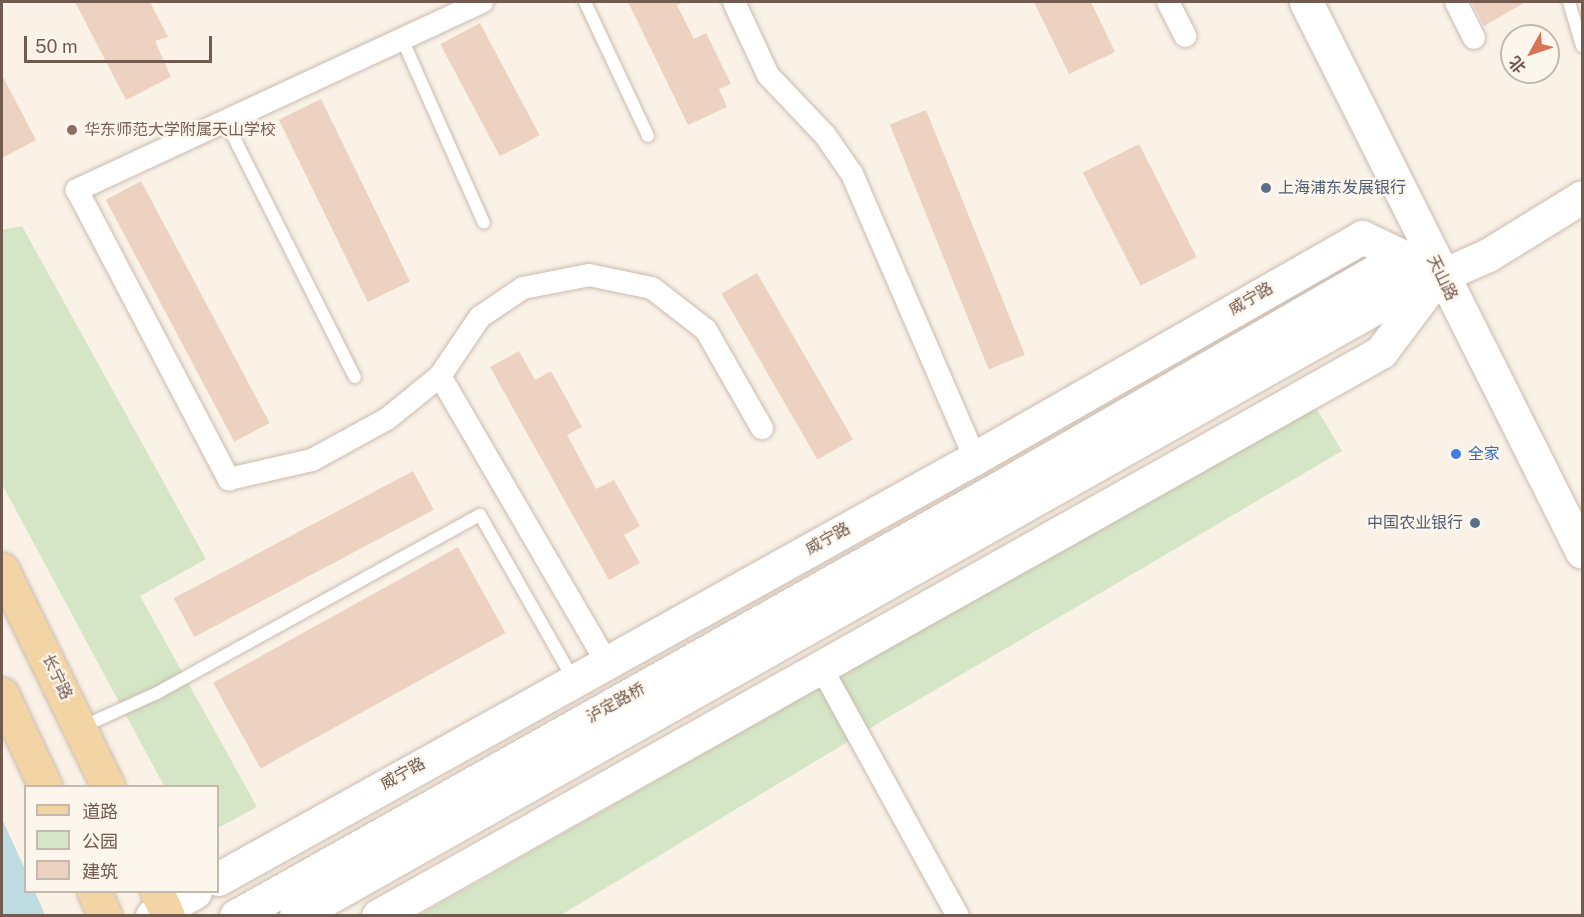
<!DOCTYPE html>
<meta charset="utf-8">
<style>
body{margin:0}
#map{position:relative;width:1584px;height:917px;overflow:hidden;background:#faf2e7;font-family:"Public Sans","Noto Sans SC",sans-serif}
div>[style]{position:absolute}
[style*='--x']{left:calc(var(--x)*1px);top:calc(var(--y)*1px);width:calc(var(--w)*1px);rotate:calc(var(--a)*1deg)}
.green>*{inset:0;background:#d4e6c6}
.water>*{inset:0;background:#bddde2}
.building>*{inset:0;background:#edd2c1;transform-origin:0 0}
.roads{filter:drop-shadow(0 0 2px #cbbaae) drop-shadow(0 0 2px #cbbaae)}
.lane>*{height:12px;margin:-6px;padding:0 6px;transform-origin:6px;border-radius:6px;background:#fff}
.street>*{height:22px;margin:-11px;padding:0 11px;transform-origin:11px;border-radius:11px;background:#fff}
.secondary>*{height:33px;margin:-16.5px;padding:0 16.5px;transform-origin:16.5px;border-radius:16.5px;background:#fff}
.primary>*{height:33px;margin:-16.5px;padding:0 16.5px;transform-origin:16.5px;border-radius:16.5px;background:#f3d5a5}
.dots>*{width:16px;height:16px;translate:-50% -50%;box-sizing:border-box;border:3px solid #fdf6ed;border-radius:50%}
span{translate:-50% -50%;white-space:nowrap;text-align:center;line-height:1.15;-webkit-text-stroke:4.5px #fdf6ed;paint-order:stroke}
.education-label{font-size:16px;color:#785e54}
.left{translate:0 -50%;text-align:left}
.service-label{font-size:16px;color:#4e5e75}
.right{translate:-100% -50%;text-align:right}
.street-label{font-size:16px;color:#715a4e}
.shop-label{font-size:16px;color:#366cbe}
.frame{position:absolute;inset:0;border:3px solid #715a4e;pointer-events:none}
.legend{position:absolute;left:24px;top:785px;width:195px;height:108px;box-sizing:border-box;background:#fdf6ed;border:2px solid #c5b8ad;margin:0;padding:8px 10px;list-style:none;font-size:18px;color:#715a4e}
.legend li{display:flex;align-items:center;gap:12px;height:30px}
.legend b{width:30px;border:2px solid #c5b8ad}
.north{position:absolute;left:1500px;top:24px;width:60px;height:60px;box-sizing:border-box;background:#fdf6ed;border:2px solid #c5b8ad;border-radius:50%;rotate:230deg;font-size:16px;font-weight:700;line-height:24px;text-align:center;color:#715a4e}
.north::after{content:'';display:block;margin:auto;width:21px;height:27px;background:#d97357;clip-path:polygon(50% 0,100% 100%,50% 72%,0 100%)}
.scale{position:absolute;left:24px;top:36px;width:188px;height:27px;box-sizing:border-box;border:3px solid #715a4e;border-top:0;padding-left:8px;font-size:18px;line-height:21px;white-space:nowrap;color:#715a4e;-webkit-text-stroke:4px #fdf6ed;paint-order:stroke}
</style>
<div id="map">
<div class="green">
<i style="clip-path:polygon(22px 226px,206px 559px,140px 596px,257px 807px,218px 828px,218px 786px,164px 786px,2px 484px,2px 230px)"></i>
<i style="clip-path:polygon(1315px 406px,1342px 451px,877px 724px,561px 915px,418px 916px)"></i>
</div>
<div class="water">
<i style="clip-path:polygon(2px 819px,25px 869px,26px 892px,35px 892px,45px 915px,2px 915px)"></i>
</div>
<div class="building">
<i style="clip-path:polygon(75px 2px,150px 2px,168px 37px,155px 41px,171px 77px,126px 100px)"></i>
<i style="clip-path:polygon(628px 2px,684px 2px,677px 5px,694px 39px,706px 33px,731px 84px,719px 89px,727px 107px,688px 125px)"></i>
<i style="clip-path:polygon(1034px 2px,1091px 2px,1115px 52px,1069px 74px)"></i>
<i style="clip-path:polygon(1472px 2px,1526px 2px,1484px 26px)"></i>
<i style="left:480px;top:23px;width:127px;height:45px;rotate:62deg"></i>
<i style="clip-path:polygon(2px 75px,36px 140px,2px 158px)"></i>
<i style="left:321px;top:99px;width:203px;height:47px;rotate:64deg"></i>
<i style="left:926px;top:110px;width:264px;height:39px;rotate:68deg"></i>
<i style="left:1139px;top:144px;width:127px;height:63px;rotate:63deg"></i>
<i style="left:141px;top:181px;width:274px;height:40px;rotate:62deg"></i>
<i style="left:757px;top:273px;width:192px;height:41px;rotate:60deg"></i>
<i style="clip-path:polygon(519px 351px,535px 380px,551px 371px,582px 427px,567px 435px,596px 489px,614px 480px,640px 526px,624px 535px,640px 563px,609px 580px,490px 367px)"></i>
<i style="left:413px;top:471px;width:44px;height:271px;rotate:62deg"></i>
<i style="left:458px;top:547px;width:98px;height:280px;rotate:61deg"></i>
</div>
<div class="roads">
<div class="lane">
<i style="--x:585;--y:2;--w:148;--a:64.8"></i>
<i style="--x:1569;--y:2;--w:46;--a:73.5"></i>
<i style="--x:402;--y:39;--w:201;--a:66"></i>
<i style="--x:225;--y:120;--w:288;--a:63.2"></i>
<i style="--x:82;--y:727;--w:82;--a:-24.4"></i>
<i style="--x:157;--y:693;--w:369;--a:-28.9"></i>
<i style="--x:480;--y:515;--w:189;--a:60.4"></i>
</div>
<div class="street">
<i style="--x:482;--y:2;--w:447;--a:155.1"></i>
<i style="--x:77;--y:190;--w:327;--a:62.3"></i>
<i style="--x:229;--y:479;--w:85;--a:-12.9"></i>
<i style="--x:312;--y:460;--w:85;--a:-28.7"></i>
<i style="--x:387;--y:419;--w:68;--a:-39.1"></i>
<i style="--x:440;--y:376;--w:330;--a:59.8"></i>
<i style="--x:734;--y:2;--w:81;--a:65"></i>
<i style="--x:768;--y:75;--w:83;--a:46.5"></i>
<i style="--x:825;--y:135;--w:47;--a:55.3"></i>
<i style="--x:852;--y:174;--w:309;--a:66.6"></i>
<i style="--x:1168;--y:2;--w:38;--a:63"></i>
<i style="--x:1456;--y:2;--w:40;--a:63.4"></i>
<i style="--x:440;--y:376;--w:71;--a:-55.9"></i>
<i style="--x:480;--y:317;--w:52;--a:-34"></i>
<i style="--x:523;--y:288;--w:67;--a:-11.1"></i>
<i style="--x:589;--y:275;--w:64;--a:11.7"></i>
<i style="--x:652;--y:288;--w:68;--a:37.9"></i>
<i style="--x:706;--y:330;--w:113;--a:60.3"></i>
<i style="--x:821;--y:667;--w:284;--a:61.2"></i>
</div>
<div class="secondary">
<i style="--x:1306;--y:2;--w:615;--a:63.35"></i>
<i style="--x:218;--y:879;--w:866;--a:-29.08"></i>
<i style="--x:975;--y:458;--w:446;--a:-29.7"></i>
<i style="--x:1362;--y:237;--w:86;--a:25.4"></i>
<i style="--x:152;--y:916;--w:49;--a:-29.2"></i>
<i style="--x:236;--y:916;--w:870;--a:-29.3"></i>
<i style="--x:995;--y:490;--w:442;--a:-29.9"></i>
<i style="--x:1378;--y:270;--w:45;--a:3.8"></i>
<i style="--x:296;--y:916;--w:1263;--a:-29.41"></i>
<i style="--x:1396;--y:296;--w:101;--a:-24"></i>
<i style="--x:1488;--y:255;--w:110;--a:-31.7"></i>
<i style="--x:378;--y:916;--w:1151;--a:-29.35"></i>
<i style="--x:1381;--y:352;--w:90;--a:-53.1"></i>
</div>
<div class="primary">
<i style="--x:2;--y:569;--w:242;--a:64"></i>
<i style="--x:2;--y:694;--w:102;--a:64.9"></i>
<i style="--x:94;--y:892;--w:26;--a:65"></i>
<i style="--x:157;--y:892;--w:26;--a:65"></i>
</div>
</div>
<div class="dots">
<i style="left:72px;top:130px;background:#8d6e63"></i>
<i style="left:1266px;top:188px;background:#5c6f8a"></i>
<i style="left:1456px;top:454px;background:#3f7fe0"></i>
<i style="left:1475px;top:523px;background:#5c6f8a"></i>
</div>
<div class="education-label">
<span class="left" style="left:84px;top:130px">华东师范大学附属天山学校</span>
</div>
<div class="service-label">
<span class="left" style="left:1278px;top:188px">上海浦东发展银行</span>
<span class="right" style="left:1463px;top:523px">中国农业银行</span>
</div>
<div class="street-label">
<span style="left:1442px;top:278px;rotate:64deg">天山路</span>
<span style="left:1251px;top:299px;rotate:-30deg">威宁路</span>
<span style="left:828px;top:539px;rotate:-29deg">威宁路</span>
<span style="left:57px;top:677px;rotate:65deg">长宁路</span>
<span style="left:616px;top:703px;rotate:-29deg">泸定路桥</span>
<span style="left:403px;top:774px;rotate:-29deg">威宁路</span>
</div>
<div class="shop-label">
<span class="left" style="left:1468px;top:454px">全家</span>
</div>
<div class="frame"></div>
<ul class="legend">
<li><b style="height:8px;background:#f3d5a5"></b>道路</li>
<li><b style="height:16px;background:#d4e6c6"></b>公园</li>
<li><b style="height:16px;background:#edd2c1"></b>建筑</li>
</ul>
<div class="north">北</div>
<div class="scale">50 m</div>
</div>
